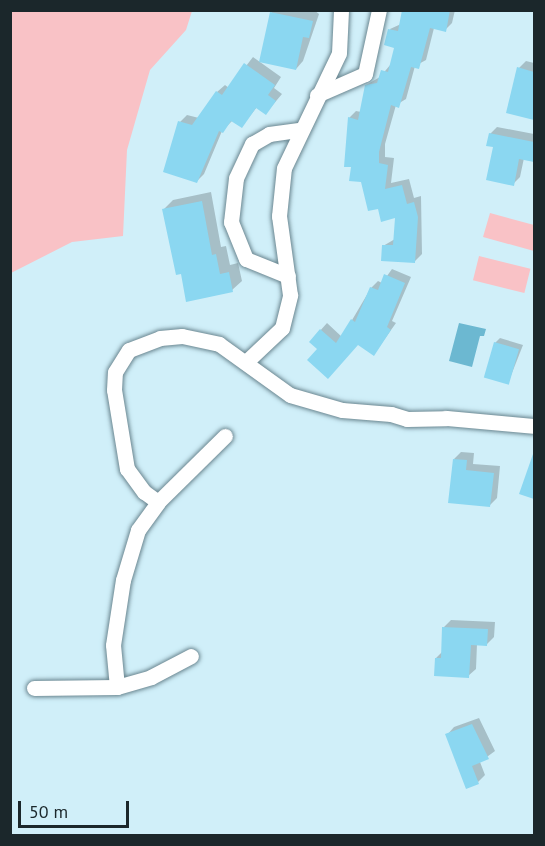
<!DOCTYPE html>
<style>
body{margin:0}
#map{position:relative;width:545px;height:846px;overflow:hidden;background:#d0eff9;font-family:"PT Sans",sans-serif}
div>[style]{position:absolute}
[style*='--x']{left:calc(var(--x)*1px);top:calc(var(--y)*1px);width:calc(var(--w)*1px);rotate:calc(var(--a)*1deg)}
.green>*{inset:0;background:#f9c2c6;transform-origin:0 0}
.water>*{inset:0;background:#6cb8d1}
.shadow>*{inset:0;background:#0003}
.building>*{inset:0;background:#8bd7f1;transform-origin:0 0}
.roads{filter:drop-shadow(0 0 2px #6a8690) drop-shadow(0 0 2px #6a8690)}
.street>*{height:15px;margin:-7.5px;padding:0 7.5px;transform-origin:7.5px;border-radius:7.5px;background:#fff}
span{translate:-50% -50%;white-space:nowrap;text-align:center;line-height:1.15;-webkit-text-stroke:5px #d0eff9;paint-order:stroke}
.frame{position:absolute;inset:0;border:12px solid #1b272b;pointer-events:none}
.scale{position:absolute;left:18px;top:801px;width:111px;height:27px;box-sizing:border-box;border:3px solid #1b272b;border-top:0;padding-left:8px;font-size:18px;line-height:21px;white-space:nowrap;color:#1b272b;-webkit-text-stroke:4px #d0eff9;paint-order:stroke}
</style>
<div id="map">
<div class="green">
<i style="clip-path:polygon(11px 10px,192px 11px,186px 30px,150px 70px,127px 150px,123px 236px,72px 242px,11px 273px)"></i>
<i style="clip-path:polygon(490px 213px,534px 225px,534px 251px,483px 237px)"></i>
<i style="left:479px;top:256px;width:53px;height:25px;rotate:14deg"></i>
</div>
<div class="water">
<i style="clip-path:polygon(459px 323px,486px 329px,484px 336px,480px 336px,472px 367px,449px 361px)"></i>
</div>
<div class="shadow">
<i style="clip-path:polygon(272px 10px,314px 10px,319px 14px,303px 61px,296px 69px,261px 61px)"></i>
<i style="clip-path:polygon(404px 10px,455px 10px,452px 23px,445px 30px,434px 28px,426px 60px,415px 66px,406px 99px,396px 105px,385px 144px,385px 157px,394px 158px,391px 183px,409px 179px,414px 198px,421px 196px,422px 254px,415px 261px,383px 246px,395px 239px,396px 217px,379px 207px,352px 166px,349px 118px,356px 111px,361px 112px,366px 85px,380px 77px,391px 64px,396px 47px,390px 29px,401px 24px)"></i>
<i style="clip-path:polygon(253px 57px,281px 77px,274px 88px,282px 94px,266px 113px,257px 107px,242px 126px,233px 120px,222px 131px,204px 174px,197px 181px,180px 122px,187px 115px,199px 118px,217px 92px,225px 85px,229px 88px)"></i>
<i style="clip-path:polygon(526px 61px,534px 63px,534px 118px,508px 111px,519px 68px)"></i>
<i style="clip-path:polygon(497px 127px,534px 134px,534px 160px,524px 158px,520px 177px,513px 184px,490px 134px)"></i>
<i style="clip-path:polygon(211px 192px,221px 247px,226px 246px,230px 265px,238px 263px,242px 281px,232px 290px,163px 210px,173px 200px)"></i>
<i style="clip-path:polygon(392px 269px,411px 277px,392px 321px,396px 323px,374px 354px,358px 344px,319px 349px,311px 341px,327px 323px,342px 337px,371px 288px,378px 281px,382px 283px)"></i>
<i style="clip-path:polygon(500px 338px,523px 345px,508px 383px,495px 343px)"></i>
<i style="clip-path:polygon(461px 452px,474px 453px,473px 464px,500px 466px,497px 498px,490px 505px,454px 459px)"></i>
<i style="clip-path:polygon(451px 620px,495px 622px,494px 637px,487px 644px,477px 644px,476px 669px,468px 676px,436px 658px,442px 652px,444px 627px)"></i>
<i style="clip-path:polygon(479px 718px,495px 751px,480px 762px,485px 775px,478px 782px,447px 735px,454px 727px)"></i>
</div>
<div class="building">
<i style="clip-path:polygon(402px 10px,450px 10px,446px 32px,430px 28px,419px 69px,411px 67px,399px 108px,391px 105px,379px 152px,379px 163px,388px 165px,385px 189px,402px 185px,407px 204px,414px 202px,418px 217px,415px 263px,381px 261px,382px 245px,393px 245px,395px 218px,381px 222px,378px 209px,368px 211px,361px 182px,349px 181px,351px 167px,344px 167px,348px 117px,358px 120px,365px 85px,377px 83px,381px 70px,388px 72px,394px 48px,384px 45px,388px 29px,398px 31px)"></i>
<i style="clip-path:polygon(270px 12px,313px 21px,309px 38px,303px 37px,296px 70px,259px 62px)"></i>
<i style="clip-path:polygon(244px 63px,275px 85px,268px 95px,276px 101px,266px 115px,256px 108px,242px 128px,231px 121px,223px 133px,219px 131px,197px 183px,163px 172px,178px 121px,192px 125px,216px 91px,222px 95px)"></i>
<i style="clip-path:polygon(517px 67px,534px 72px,534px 120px,506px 113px)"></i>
<i style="clip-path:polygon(489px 133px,534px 142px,534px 162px,519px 159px,514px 186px,486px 180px,493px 147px,486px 146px)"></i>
<i style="clip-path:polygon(202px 201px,212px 255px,216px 254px,220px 274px,229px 272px,233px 292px,186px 302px,181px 274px,176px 275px,162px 209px)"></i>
<i style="clip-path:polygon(384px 274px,405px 283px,387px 327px,391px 330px,374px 356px,358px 345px,328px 379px,307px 360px,317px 349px,309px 342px,320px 329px,336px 343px,351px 319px,355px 322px,370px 287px,378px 290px)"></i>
<i style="left:494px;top:342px;width:26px;height:37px;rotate:16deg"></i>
<i style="clip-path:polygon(533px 454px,534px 454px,534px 499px,519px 494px)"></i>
<i style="clip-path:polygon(453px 459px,467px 460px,466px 470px,494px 473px,490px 507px,448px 503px)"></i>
<i style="clip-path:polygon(442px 627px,488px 629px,487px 646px,471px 645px,469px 678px,434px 676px,435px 658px,441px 658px)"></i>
<i style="clip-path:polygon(472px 724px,489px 759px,472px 766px,479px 784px,466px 789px,445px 734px)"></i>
</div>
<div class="roads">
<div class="street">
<i style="--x:317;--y:95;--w:52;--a:-23.6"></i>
<i style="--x:365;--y:74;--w:66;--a:-77.7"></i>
<i style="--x:288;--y:276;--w:45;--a:-158"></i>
<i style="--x:246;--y:259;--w:40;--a:-112"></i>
<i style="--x:231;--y:222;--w:44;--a:-83.5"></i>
<i style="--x:236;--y:178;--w:38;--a:-65"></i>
<i style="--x:252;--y:144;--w:20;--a:-30"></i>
<i style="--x:269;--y:134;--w:30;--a:-8"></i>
<i style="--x:247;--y:361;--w:48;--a:-43.3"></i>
<i style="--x:282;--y:328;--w:34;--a:-76"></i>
<i style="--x:290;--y:295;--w:80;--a:-97.9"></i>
<i style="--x:279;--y:216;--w:48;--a:-84.1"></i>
<i style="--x:284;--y:168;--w:127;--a:-64.4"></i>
<i style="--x:339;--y:53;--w:43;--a:-87.3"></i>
<i style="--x:158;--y:502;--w:17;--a:-144"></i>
<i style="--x:144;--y:492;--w:29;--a:-126"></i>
<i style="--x:127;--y:469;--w:80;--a:-99.3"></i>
<i style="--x:114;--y:390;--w:18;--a:-87"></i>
<i style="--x:115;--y:372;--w:26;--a:-58"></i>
<i style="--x:129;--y:350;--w:33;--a:-21"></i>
<i style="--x:160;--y:338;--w:22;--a:-5"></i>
<i style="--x:182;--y:336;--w:38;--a:12"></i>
<i style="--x:219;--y:344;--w:87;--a:35.7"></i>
<i style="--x:290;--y:395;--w:54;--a:16.1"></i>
<i style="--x:342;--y:410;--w:49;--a:4.7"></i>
<i style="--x:391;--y:414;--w:17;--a:17"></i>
<i style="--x:407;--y:419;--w:39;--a:-1"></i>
<i style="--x:446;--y:418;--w:88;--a:5.2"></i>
<i style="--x:117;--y:687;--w:42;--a:-95.4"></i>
<i style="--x:113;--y:645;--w:66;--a:-81.3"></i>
<i style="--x:123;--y:580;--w:52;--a:-73.3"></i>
<i style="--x:138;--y:530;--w:34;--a:-54"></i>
<i style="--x:158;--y:502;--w:94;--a:-44.6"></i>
<i style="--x:34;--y:688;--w:83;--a:-0.7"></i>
<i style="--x:117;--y:687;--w:35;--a:-16"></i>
<i style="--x:151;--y:677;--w:45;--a:-27.7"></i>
</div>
</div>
<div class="frame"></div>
<div class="scale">50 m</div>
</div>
